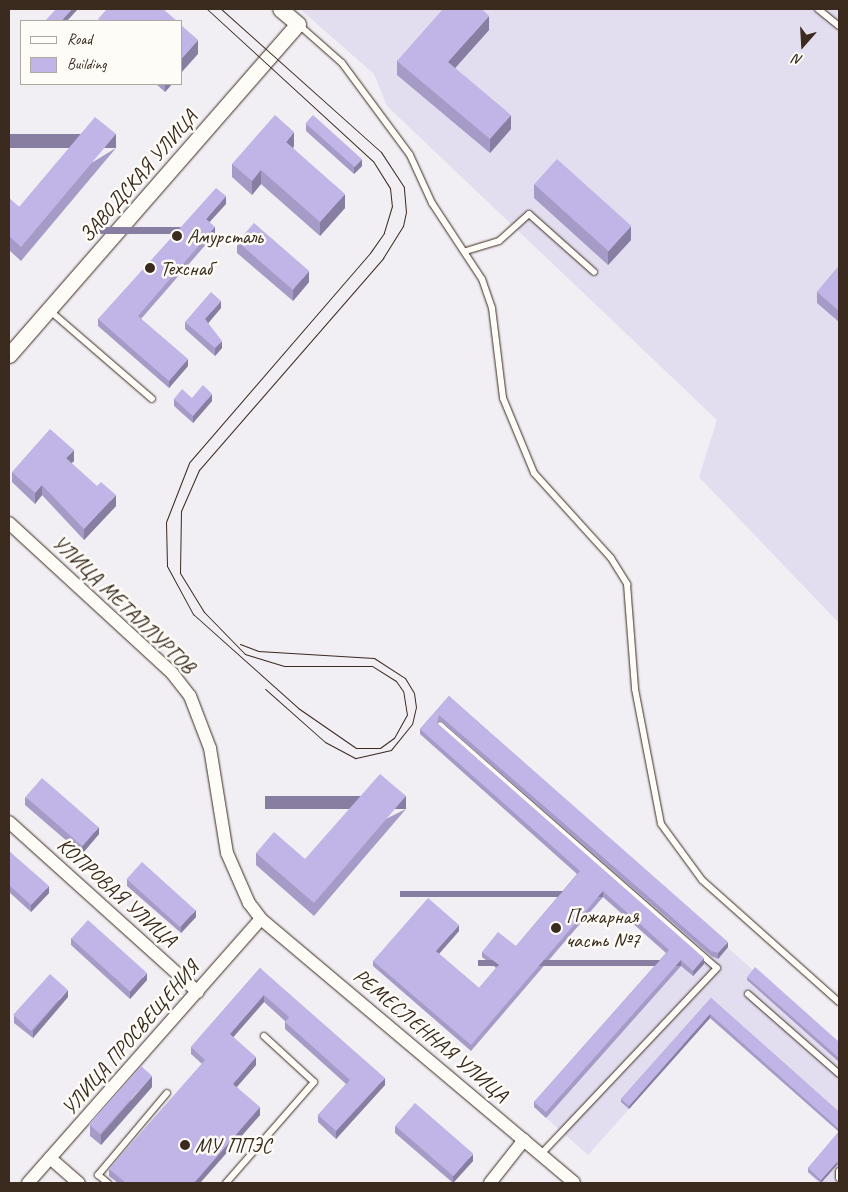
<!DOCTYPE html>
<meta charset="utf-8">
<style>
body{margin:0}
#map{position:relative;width:848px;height:1192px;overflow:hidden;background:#f1eef4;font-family:Caveat,sans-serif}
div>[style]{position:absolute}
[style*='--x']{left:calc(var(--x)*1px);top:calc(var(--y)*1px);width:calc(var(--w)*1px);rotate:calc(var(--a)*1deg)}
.built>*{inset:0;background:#e3ddf0}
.roads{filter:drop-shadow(0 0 1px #3b2a1e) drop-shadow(0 0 1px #3b2a1e)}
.service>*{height:6px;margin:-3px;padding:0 3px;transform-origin:3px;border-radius:3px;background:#fdfcf7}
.minor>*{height:12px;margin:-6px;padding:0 6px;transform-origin:6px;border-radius:6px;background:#fdfcf7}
.tertiary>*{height:15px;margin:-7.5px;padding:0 7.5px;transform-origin:7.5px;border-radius:7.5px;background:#fdfcf7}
.tram>*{height:1px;margin:-0.5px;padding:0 0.5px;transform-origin:0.5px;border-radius:0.5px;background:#3b2a1e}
.wall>*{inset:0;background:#a69bc6}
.shaded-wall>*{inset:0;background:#877ea1;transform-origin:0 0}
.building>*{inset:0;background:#c1b4e6;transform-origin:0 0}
.dots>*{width:14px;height:14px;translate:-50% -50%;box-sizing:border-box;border:2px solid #fdfcf7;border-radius:50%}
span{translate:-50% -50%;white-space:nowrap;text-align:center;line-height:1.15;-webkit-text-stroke:5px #fdfcf7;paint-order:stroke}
.street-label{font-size:21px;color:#3b2a1e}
.poi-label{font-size:21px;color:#3b2a1e}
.left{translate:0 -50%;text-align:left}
.frame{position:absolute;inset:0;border:10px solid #3b2a1e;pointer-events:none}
.legend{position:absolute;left:20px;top:20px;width:162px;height:65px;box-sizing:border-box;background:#fdfcf7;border:1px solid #afa8a0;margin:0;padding:6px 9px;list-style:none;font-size:15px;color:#3b2a1e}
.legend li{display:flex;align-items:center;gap:10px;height:25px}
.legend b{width:25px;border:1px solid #afa8a0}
.north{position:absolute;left:778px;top:20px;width:50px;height:50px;-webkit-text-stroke:4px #fdfcf7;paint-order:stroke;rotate:199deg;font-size:14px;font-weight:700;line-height:20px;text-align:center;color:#3b2a1e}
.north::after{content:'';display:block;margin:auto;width:18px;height:22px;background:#3b2a1e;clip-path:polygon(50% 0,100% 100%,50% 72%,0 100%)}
</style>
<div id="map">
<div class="built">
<i style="clip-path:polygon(300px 9px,839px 9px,839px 623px,699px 477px,717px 420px,387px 106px,374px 74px)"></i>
<i style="clip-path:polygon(449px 701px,839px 1046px,839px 1132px,710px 1018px,588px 1155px,534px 1107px,669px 955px,420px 734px)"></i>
<i style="clip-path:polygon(839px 1135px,839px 1183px,818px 1183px,808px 1172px)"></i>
</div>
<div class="roads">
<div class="service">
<i style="--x:818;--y:9;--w:27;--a:39"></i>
<i style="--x:299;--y:25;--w:57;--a:41.5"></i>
<i style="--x:342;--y:63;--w:114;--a:53.5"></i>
<i style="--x:410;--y:155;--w:53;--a:65.4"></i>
<i style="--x:432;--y:203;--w:91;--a:56.7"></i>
<i style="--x:482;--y:279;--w:31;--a:71"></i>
<i style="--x:492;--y:308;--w:91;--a:83"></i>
<i style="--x:503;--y:398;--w:81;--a:67.5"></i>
<i style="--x:534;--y:473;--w:115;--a:47.8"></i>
<i style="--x:611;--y:558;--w:31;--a:58"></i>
<i style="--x:627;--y:584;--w:105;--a:85.6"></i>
<i style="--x:635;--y:689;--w:137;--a:79.1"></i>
<i style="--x:661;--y:824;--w:69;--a:53.8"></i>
<i style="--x:702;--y:880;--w:183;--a:41.7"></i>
<i style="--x:466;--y:251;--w:34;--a:-17"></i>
<i style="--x:499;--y:241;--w:40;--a:-42"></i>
<i style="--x:529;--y:214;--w:87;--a:41.7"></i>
<i style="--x:49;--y:310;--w:136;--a:40.8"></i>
<i style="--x:440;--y:725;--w:368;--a:41.3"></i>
<i style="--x:717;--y:968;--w:256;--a:133.4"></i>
<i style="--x:748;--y:994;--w:121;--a:41.3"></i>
<i style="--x:839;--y:1171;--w:7;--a:90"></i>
<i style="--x:108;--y:1183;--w:13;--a:-141"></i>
<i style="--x:98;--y:1175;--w:107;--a:-49.9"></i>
<i style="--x:226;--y:1183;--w:134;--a:-48.9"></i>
<i style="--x:314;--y:1082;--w:68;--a:-137.4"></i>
</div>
<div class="minor">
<i style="--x:9;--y:523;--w:222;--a:42.6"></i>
<i style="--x:172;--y:673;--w:29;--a:52"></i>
<i style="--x:190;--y:696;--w:56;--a:69"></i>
<i style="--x:210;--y:748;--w:106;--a:80.8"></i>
<i style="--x:227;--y:853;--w:55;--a:66.3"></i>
<i style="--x:249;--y:903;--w:20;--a:53"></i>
<i style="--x:261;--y:919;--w:409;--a:40.1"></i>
<i style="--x:9;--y:822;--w:254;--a:42"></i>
<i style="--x:50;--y:1158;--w:38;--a:41"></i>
<i style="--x:28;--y:1183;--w:352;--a:-48.6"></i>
<i style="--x:490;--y:1183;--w:55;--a:-51.7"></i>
</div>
<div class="tertiary">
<i style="--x:9;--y:355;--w:439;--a:-48.9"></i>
<i style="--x:298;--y:24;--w:23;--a:-140"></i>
</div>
</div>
<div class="tram">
<i style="--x:207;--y:9;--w:225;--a:42.5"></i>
<i style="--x:373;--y:161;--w:32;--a:58"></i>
<i style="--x:390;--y:188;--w:18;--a:84"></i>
<i style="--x:392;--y:206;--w:28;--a:107"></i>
<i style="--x:384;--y:233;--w:24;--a:125"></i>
<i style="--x:370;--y:253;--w:277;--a:130.8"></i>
<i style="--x:189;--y:463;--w:63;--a:111.3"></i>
<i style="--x:166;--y:522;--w:44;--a:88.7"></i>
<i style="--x:167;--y:566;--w:55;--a:61.6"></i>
<i style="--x:193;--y:614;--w:141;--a:41.8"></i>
<i style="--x:298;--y:708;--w:70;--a:34.6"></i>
<i style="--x:356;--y:748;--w:24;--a:0"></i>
<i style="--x:380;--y:748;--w:17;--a:-36"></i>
<i style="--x:394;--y:738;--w:26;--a:-61"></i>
<i style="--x:407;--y:715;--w:24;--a:-99"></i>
<i style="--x:403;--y:691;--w:12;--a:-125"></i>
<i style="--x:396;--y:681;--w:28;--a:-148"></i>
<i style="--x:372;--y:666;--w:88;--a:180"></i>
<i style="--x:284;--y:666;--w:41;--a:-162.9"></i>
<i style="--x:245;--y:654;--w:59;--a:-134.3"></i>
<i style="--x:204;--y:612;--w:46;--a:-121.6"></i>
<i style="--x:180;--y:573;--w:62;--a:-89.1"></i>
<i style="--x:181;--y:511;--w:45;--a:-66.3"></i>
<i style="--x:199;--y:470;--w:281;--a:-49"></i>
<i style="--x:383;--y:258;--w:38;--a:-58"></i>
<i style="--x:403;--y:226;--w:14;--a:-78"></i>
<i style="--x:406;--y:212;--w:25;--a:-95"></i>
<i style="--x:404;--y:187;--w:42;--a:-123.3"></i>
<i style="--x:381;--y:152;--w:215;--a:-138.2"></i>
<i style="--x:240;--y:644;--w:19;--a:21"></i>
<i style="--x:258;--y:651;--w:116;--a:3.5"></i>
<i style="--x:374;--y:658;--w:37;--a:33"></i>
<i style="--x:405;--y:678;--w:17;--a:59"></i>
<i style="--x:414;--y:693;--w:14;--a:82"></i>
<i style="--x:416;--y:707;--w:17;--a:103"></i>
<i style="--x:412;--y:724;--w:33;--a:129"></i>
<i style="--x:391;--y:750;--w:37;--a:167"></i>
<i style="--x:355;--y:758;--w:34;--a:-152"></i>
<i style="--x:325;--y:742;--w:80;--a:-138.5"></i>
</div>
<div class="wall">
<i style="clip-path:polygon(489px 30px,455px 68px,511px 129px,490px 153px,397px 75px,397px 61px)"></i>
<i style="clip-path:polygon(156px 84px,172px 84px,165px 92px)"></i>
<i style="clip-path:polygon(306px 123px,362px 166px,354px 174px,306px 131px)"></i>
<i style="clip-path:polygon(294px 146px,293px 148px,345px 208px,320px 236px,261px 184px,252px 195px,232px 177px,232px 164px)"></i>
<i style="clip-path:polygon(116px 148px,21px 261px,9px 250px,9px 198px,19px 207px)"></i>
<i style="clip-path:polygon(534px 184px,631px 240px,608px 265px,534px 198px)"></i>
<i style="clip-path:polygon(226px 204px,209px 222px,215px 234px,141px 319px,188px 366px,169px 388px,98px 326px,98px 319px)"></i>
<i style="clip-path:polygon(237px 242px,309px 282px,293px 301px,237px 253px)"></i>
<i style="clip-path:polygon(839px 266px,839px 322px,817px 303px,817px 292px)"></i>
<i style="clip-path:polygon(221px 308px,208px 323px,222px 348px,215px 356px,185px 329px,185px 322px)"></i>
<i style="clip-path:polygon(192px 398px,212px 401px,193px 423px,174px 406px,174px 399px)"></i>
<i style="clip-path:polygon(74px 461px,71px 463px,116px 506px,84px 540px,42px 495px,35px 504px,12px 482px,12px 472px)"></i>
<i style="clip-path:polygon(449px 696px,728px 947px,718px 959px,711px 956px,439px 720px,438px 724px,704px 964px,693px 976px,681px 966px,546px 1118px,534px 1107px,534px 1102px,666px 953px,603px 897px,471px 1051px,373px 966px,373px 961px,459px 931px,439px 954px,479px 988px,496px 968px,482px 957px,482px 952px,516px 946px,577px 874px,420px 734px,420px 729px)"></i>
<i style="clip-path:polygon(25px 797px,99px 834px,82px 854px,25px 805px)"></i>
<i style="clip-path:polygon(406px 809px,314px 916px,256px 865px,256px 853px,305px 859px)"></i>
<i style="clip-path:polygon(9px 851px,49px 893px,31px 912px,9px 892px)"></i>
<i style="clip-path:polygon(127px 879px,196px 917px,181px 933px,127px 886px)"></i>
<i style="clip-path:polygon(71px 938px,147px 980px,130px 999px,71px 945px)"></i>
<i style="clip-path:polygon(260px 968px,385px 1085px,336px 1139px,318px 1122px,318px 1115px,346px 1084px,285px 1029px,285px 1021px,264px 1002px,233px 1037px,256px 1065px,237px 1087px,260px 1115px,200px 1183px,118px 1183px,109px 1176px,109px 1169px,202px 1064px,191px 1054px,191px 1047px)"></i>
<i style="clip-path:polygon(747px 977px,839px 1042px,839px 1062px,747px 980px)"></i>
<i style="clip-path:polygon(68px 997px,33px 1038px,14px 1023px,14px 1015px)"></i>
<i style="clip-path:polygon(711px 998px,839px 1112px,839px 1166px,837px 1165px,821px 1183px,808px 1172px,808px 1168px,839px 1132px,710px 1018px,629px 1109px,621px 1102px,621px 1099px)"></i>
<i style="clip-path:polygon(152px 1087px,101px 1145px,90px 1136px,90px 1125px)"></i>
<i style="clip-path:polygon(395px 1126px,473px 1161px,453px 1183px,395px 1133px)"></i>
</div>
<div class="shaded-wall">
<i style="clip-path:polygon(72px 9px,78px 9px,67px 21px,61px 21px)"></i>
<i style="clip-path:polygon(489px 16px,489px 30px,448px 76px,448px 62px)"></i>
<i style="clip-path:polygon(198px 40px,198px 54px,181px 73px,181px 59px)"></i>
<i style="clip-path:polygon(165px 84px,172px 84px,165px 92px)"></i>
<i style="clip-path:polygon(511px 115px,511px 129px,490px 153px,490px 139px)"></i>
<i style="clip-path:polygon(294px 132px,294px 146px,286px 156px,286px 142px)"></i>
<i style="left:116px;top:134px;width:14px;height:148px;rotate:90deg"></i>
<i style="clip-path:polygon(362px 159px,362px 166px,354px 174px,354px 167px)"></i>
<i style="clip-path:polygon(261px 170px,261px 184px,252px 195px,252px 181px)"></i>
<i style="clip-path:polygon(345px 194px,345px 208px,320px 236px,320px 222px)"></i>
<i style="clip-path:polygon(226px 196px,226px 204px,206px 226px,206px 219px)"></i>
<i style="clip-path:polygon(631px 226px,631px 240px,608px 265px,608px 251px)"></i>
<i style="left:215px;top:227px;width:7px;height:118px;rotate:90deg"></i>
<i style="clip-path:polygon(309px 271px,309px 282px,293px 301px,293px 290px)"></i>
<i style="clip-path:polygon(221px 301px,221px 308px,205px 327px,205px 319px)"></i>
<i style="clip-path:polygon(222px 341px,222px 348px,215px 356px,215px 348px)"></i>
<i style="clip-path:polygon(188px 359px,188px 366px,169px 388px,169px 381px)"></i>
<i style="clip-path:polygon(212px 394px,212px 401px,193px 423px,193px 416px)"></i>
<i style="clip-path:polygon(74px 450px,74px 461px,66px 469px,66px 458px)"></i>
<i style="clip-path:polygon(42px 485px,42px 495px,35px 504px,35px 493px)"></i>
<i style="clip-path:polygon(116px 495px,116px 506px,84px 540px,84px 529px)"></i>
<i style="left:406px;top:796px;width:13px;height:141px;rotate:90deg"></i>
<i style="clip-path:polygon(99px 827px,99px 834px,82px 854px,82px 847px)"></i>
<i style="clip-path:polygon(49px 886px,49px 893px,31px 912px,31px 905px)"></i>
<i style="left:603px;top:891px;width:6px;height:203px;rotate:90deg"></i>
<i style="clip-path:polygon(196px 910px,196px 917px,181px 933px,181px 926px)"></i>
<i style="clip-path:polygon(459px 925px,459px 931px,436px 957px,436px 951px)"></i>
<i style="clip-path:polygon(728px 942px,728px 947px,718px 959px,718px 953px)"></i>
<i style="clip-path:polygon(704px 958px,704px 964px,693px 976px,693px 971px)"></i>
<i style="left:681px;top:960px;width:6px;height:203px;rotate:90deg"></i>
<i style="clip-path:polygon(147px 973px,147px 980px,130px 999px,130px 992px)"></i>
<i style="clip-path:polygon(68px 990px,68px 997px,33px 1038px,33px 1031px)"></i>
<i style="clip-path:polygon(264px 995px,264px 1002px,230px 1041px,230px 1034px)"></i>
<i style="clip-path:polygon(710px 1014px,710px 1018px,629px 1109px,629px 1106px)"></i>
<i style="clip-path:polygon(256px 1057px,256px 1065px,233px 1091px,233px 1084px)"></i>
<i style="clip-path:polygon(152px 1076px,152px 1087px,101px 1145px,101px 1135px)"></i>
<i style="clip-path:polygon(385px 1078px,385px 1085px,336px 1139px,336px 1131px)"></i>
<i style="clip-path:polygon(260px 1107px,260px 1115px,200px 1183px,194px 1183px)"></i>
<i style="clip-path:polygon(473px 1154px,473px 1161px,453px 1183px,453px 1176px)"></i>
<i style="clip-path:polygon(837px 1162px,837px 1165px,821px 1183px,821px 1180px)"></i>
</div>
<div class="building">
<i style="clip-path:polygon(56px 9px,72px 9px,61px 21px,45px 21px)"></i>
<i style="clip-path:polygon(107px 9px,163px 9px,177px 21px,101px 21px,98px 19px)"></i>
<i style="clip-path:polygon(443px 9px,482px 9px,489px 16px,448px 62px,511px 115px,490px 139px,397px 61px)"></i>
<i style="clip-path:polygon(181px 25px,198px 40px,181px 59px)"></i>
<i style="clip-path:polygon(275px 115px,294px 132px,286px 142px,345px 194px,320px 222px,261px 170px,252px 181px,232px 164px)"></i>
<i style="left:313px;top:115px;width:66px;height:11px;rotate:42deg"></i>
<i style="clip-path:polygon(95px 117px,116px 134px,21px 247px,9px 236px,9px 198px,19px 207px)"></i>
<i style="left:557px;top:159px;width:100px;height:34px;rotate:42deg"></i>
<i style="clip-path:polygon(216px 188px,226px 196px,206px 219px,215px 227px,138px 316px,188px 359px,169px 381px,98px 319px)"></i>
<i style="left:254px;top:223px;width:73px;height:25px;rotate:41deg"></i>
<i style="clip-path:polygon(839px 266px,839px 311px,817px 292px)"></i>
<i style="clip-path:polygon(211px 292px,221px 301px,205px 319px,222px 341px,215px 348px,185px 322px)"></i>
<i style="clip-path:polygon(203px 385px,212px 394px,193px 416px,174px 399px,182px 389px,192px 398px)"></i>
<i style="clip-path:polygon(50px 429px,74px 450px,66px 458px,97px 486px,101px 482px,116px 495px,84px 529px,42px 485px,35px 493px,12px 472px)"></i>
<i style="clip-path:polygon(449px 696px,728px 942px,718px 953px,711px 951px,439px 715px,437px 723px,704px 958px,693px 971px,681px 960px,546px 1112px,534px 1102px,669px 950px,603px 891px,471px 1045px,373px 961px,428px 898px,459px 925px,436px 951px,479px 988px,499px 965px,482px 952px,498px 932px,516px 946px,580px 871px,420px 729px)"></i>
<i style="clip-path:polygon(380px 774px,406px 796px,314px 903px,256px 853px,274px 832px,305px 859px)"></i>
<i style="left:42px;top:778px;width:75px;height:25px;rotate:41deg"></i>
<i style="clip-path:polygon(9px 851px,49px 886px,31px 905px,9px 885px)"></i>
<i style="left:142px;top:862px;width:72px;height:23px;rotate:42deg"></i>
<i style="left:88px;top:920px;width:79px;height:25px;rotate:42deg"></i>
<i style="clip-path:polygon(755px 967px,839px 1042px,839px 1058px,747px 977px)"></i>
<i style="clip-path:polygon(260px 968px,385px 1078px,336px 1131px,318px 1115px,350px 1080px,285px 1022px,289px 1017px,264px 995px,230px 1034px,256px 1057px,233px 1084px,260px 1107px,194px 1183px,126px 1183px,109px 1169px,205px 1060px,191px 1047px)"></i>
<i style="left:50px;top:974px;width:24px;height:55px;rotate:42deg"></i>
<i style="clip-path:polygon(711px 998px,839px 1112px,839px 1129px,710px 1014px,629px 1106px,621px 1099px)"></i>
<i style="left:141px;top:1066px;width:15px;height:78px;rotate:42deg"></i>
<i style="left:415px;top:1103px;width:77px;height:30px;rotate:41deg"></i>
<i style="clip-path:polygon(839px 1131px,839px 1162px,837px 1162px,821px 1180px,808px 1168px)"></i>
</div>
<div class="dots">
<i style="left:177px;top:236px;background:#3b2a1e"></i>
<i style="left:150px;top:268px;background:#3b2a1e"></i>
<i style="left:556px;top:928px;background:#3b2a1e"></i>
<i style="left:185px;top:1145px;background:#3b2a1e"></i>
</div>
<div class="street-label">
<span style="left:138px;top:176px;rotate:-49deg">ЗАВОДСКАЯ УЛИЦА</span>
<span style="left:124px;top:604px;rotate:44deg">УЛИЦА МЕТАЛЛУРГОВ</span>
<span style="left:117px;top:892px;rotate:42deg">КОПРОВАЯ УЛИЦА</span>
<span style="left:431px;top:1035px;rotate:40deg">РЕМЕСЛЕННАЯ УЛИЦА</span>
<span style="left:130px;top:1038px;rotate:-49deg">УЛИЦА ПРОСВЕЩЕНИЯ</span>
</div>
<div class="poi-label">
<span class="left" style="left:187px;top:236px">Амурсталь</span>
<span class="left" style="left:160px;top:268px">Техснаб</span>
<span class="left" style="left:566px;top:928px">Пожарная<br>часть №7</span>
<span class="left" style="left:195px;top:1145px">МУ ППЭС</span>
</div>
<div class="frame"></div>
<ul class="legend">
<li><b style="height:6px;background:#fdfcf7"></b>Road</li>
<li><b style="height:14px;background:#c1b4e6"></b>Building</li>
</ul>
<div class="north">N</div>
</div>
